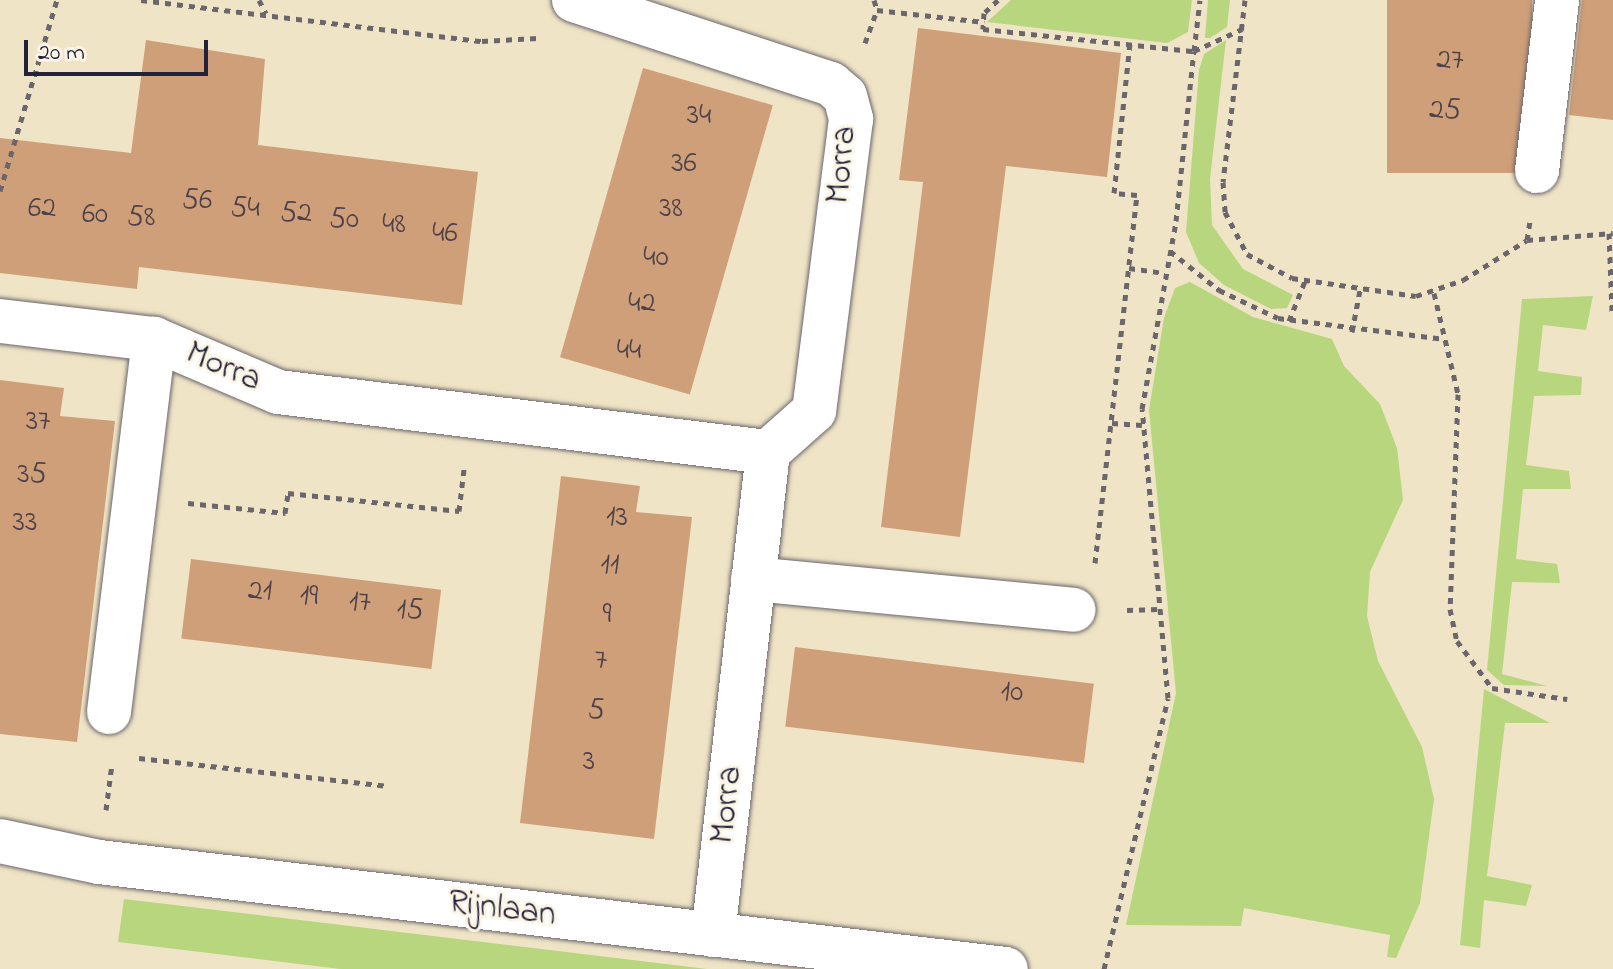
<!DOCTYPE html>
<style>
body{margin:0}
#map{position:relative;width:1613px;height:969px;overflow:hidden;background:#f0e4c6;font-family:"Indie Flower",sans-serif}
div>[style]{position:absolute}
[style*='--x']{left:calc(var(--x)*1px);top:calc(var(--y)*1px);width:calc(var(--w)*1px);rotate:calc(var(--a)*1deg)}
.green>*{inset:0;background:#b7d67d}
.building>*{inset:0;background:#cf9f79;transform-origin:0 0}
.path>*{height:5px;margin-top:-2.5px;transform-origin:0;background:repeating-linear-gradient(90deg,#6a666c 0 6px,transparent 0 12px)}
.roads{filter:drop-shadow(0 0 2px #6a666c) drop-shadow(0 0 2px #6a666c)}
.minor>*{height:44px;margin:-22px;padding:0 22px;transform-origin:22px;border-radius:22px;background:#fff}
span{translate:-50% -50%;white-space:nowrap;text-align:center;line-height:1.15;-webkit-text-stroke:6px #fcf5e5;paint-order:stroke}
.number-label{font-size:30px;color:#4d414a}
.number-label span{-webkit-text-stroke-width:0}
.street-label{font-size:34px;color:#22223b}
.scale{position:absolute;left:24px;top:40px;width:184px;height:36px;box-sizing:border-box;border:4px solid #22223b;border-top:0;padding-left:10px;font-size:24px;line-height:28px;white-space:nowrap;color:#22223b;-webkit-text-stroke:6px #fcf5e5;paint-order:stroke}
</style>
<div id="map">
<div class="green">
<i style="clip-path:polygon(1011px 0,1192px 0,1188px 32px,1167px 43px,987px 22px)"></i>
<i style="clip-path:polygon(1208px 0,1230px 0,1227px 27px,1210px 38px,1205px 38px)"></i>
<i style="clip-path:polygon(1226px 40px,1210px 179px,1212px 225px,1243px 269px,1293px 295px,1287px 308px,1271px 309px,1224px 285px,1199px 263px,1186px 232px,1199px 70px,1204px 54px)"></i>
<i style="clip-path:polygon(1190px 282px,1253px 317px,1332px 339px,1344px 366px,1380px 404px,1397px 448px,1403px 500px,1370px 572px,1367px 616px,1378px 661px,1422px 747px,1434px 799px,1420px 903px,1396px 958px,1387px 957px,1390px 935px,1244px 908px,1241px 926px,1126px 925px,1176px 693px,1149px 410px,1164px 318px,1175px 288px)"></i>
<i style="clip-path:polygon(1593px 296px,1586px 330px,1543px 325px,1538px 371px,1582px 377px,1581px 395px,1534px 396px,1526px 465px,1569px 471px,1571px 489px,1523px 489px,1516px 559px,1557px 564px,1560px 583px,1512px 582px,1502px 674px,1547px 686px,1504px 685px,1487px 670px,1522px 299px)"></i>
<i style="clip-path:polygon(1484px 689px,1550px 723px,1505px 723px,1487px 876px,1532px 885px,1526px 906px,1484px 900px,1480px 948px,1460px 945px)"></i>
<i style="clip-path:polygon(124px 899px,707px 969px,340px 969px,118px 942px)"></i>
</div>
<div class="building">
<i style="left:1387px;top:0;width:145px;height:173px"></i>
<i style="clip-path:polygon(1582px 0,1613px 0,1613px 120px,1569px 115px)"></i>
<i style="clip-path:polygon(918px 28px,1121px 53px,1107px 177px,1006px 166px,960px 537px,881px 527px,923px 182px,899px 180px)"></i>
<i style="clip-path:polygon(146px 40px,265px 59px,258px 145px,478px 172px,462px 305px,139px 267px,137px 289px,0 273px,0 138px,131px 153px)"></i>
<i style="left:643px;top:68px;width:135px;height:301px;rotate:16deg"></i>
<i style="clip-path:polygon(0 380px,64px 388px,60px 416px,115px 421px,77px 742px,0 734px)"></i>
<i style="clip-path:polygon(561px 476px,640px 486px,636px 512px,692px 517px,654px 839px,520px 823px)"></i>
<i style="left:191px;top:559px;width:252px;height:80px;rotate:7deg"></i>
<i style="left:795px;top:647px;width:301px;height:80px;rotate:7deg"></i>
</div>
<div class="path">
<i style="--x:141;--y:0;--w:343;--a:6.9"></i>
<i style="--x:482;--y:41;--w:56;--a:-3.1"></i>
<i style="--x:259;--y:0;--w:15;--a:62"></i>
<i style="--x:874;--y:0;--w:10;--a:73"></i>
<i style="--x:998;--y:0;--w:19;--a:137"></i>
<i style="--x:984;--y:13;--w:16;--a:94"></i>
<i style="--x:983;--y:29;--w:212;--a:6"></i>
<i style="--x:1194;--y:51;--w:51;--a:-83.3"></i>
<i style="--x:1245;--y:0;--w:183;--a:96.9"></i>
<i style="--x:1223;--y:182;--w:30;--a:86"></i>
<i style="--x:1225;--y:212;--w:47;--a:62.4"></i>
<i style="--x:1247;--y:254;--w:51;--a:28.1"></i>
<i style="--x:1292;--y:278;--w:125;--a:8.3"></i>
<i style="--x:1416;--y:296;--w:50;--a:-18.8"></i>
<i style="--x:1463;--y:280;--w:75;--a:-32"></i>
<i style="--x:1527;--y:240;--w:86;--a:-4.7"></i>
<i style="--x:865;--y:43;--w:35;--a:-70"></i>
<i style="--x:877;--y:10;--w:108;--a:6.4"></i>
<i style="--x:0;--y:191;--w:199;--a:-73.4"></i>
<i style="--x:1609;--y:233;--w:79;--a:87.8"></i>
<i style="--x:1527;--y:240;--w:18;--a:-81"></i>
<i style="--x:1170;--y:251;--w:63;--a:38.5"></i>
<i style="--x:1219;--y:290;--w:65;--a:25.4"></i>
<i style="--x:1278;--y:318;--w:168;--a:7.2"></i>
<i style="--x:1129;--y:268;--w:35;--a:8"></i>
<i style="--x:1434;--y:293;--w:104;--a:76.6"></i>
<i style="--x:1458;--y:394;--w:215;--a:92.1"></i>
<i style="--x:1450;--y:609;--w:33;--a:78"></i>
<i style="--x:1457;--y:641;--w:59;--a:53.3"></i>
<i style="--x:1492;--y:688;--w:76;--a:8.3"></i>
<i style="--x:1289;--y:321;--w:43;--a:-68.2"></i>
<i style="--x:1352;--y:332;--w:43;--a:-79.2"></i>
<i style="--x:1112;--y:423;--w:30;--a:4"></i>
<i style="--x:188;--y:503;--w:98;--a:5.9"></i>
<i style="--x:285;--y:513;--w:20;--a:-81"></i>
<i style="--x:288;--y:493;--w:172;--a:6"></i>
<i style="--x:459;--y:511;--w:42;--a:-83.2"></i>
<i style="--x:1095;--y:563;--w:370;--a:-83.5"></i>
<i style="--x:1137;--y:195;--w:23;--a:-175"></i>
<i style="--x:1114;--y:193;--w:150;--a:-83.9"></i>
<i style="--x:1127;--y:610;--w:32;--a:-2"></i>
<i style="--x:139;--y:758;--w:251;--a:6.4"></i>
<i style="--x:106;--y:810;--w:46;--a:-82.6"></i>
<i style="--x:1104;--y:969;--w:278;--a:-76.7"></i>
<i style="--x:1168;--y:698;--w:290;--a:-95.1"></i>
<i style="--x:1142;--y:409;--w:191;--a:-79.7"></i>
<i style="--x:1176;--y:221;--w:171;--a:-84"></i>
<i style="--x:1194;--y:51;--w:53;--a:-24.6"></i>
</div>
<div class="roads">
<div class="minor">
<i style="--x:574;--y:0;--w:270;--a:18.1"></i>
<i style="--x:831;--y:84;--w:18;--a:41"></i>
<i style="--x:845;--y:96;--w:24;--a:75"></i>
<i style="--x:851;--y:119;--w:294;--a:97.2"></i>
<i style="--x:814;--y:411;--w:62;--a:138.3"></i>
<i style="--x:1537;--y:171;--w:172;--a:-83.3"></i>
<i style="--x:0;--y:321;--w:155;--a:6.7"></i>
<i style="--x:154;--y:339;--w:135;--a:23.1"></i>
<i style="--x:278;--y:392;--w:494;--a:7"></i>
<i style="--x:768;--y:452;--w:486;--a:96.5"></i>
<i style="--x:753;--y:579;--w:322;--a:5.5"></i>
<i style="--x:109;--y:712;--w:376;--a:-83.1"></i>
<i style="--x:0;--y:841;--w:101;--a:12"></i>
<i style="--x:99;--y:862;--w:913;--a:6.73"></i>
</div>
</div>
<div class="number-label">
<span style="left:1450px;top:61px">27</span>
<span style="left:1445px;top:111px">25</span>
<span style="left:699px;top:116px">34</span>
<span style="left:684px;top:164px">36</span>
<span style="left:197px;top:201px">56</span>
<span style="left:42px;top:209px">62</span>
<span style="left:245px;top:209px">54</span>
<span style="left:671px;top:209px">38</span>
<span style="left:296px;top:214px">52</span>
<span style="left:95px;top:215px">60</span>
<span style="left:141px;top:218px">58</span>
<span style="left:344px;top:220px">50</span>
<span style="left:394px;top:225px">48</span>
<span style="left:445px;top:234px">46</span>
<span style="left:656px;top:258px">40</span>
<span style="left:642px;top:304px">42</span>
<span style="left:629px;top:351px">44</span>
<span style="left:38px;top:422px">37</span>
<span style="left:32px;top:475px">35</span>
<span style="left:617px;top:518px">13</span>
<span style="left:25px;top:523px">33</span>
<span style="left:610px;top:566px">11</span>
<span style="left:260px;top:592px">21</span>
<span style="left:309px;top:597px">19</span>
<span style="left:360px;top:603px">17</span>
<span style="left:410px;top:611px">15</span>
<span style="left:607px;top:615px">9</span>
<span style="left:601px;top:661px">7</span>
<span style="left:1012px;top:693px">10</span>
<span style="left:596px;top:711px">5</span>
<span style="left:589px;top:762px">3</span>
</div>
<div class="street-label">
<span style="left:843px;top:165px;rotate:-85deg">Morra</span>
<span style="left:223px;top:368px;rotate:23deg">Morra</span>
<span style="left:728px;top:805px;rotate:-84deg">Morra</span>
<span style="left:502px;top:910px;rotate:7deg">Rijnlaan</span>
</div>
<div class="scale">20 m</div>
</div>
